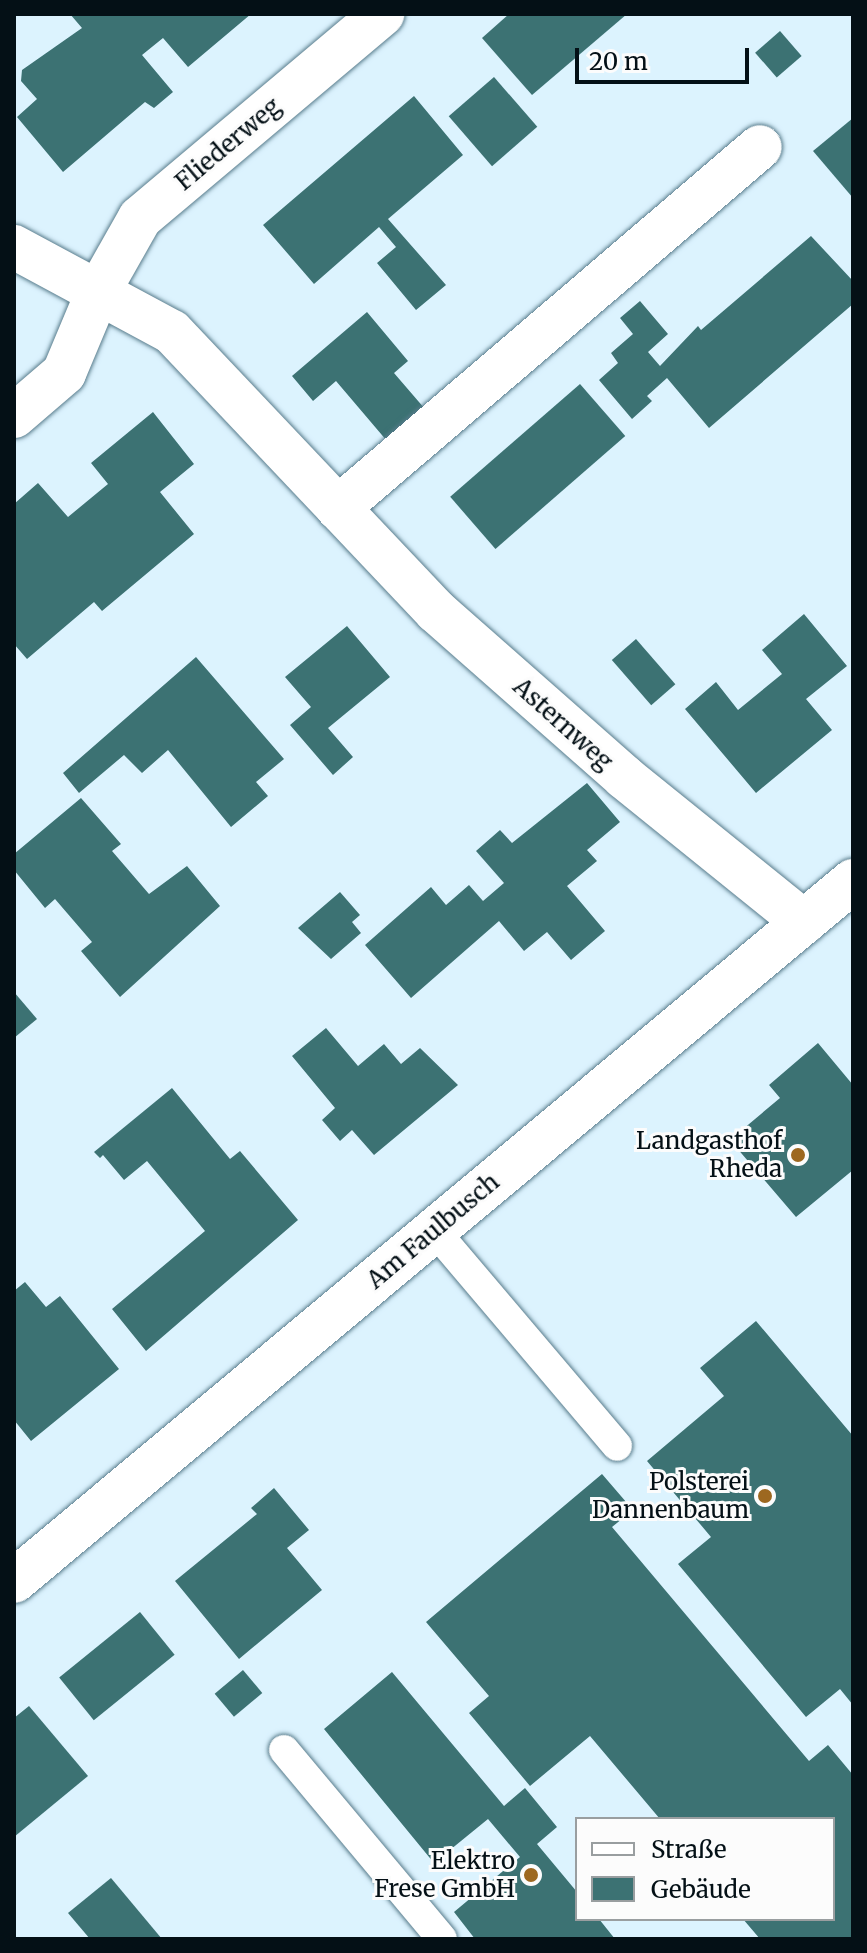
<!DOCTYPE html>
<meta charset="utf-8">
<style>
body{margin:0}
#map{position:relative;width:867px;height:1953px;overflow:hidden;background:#dcf3fe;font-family:Merriweather,serif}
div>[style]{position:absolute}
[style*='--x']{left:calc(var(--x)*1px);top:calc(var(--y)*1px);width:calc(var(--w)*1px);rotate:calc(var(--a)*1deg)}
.building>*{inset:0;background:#3c7273;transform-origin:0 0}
.roads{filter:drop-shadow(0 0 2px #587c8c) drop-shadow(0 0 2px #587c8c)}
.lane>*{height:30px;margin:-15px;padding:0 15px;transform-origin:15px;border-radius:15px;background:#fff}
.street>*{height:44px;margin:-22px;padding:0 22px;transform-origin:22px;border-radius:22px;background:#fff}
.dots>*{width:22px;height:22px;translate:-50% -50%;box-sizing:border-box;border:4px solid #fcfcfc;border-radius:50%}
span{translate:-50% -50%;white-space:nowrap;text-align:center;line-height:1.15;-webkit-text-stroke:6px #fcfcfc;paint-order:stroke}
.street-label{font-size:24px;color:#041016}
.poi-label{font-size:24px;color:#041016}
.right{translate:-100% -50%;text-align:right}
.frame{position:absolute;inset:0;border:16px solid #041016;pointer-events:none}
.legend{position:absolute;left:575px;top:1817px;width:260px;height:104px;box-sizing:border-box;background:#fcfcfc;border:2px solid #999ea0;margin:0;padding:10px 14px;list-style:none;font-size:24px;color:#041016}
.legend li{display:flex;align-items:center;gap:16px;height:40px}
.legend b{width:40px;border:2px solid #999ea0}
.scale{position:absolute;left:575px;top:48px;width:174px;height:36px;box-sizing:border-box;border:4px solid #041016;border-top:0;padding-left:10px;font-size:24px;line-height:28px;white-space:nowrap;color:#041016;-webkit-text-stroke:6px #fcfcfc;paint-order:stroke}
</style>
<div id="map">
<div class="building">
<i style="clip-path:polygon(70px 14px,110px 16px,251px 14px,188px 67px,163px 38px,142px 55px,173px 92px,154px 108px,145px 102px,63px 172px,17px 117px,37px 99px,21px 81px,22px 70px,82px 28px)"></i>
<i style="clip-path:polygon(509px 14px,627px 14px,532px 95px,482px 38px)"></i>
<i style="left:780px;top:31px;width:33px;height:33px;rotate:49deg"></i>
<i style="left:494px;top:77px;width:66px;height:60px;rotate:49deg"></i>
<i style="clip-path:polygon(414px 96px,463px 155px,388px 219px,446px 285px,416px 310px,377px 263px,396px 247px,379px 227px,314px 284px,263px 225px)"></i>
<i style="clip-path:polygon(853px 118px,853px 198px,813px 151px)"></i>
<i style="clip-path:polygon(811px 236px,853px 281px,853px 304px,709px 428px,667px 378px,647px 396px,652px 401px,632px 419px,599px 380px,618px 363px,611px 353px,633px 334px,620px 318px,640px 301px,668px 334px,648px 352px,660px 366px,698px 326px,701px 330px)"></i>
<i style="clip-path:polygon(367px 312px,408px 361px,394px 373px,425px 409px,387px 441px,336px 381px,313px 401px,292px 376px)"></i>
<i style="left:580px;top:384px;width:69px;height:172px;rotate:49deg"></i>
<i style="clip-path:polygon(153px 412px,194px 464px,160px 492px,194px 534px,102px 611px,94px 602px,27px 659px,14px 644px,14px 504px,38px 483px,68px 517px,108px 484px,91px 463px)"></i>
<i style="clip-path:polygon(804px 614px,847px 666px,806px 699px,832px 730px,756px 793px,685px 709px,716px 682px,738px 710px,782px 674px,762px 650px)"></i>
<i style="clip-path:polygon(347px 626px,390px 677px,328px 728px,353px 757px,333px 775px,290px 725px,311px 707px,285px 677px)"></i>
<i style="left:636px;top:639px;width:60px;height:32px;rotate:49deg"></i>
<i style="clip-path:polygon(196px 657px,284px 759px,256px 782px,268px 796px,231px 827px,168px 750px,142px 773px,124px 755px,79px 793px,63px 773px)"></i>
<i style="clip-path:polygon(587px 783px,620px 822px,587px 850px,597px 861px,567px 886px,605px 931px,571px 960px,547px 932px,524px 951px,499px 921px,411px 998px,365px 945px,431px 887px,446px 905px,469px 885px,483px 901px,504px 883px,476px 851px,500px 830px,512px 843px)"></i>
<i style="clip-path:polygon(81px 798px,121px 844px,112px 851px,149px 894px,187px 866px,220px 906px,120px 997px,81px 951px,92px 942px,55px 899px,45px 908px,14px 870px,14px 854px)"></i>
<i style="clip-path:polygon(340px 892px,360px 915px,352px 922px,361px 933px,331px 959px,298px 928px)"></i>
<i style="clip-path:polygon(14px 992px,37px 1019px,14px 1038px)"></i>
<i style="clip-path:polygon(326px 1028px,358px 1066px,384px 1044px,401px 1064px,420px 1048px,458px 1085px,374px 1155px,352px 1130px,340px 1141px,322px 1120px,335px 1108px,292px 1056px)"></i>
<i style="clip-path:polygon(818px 1043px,853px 1085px,853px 1170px,796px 1217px,730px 1140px,780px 1098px,769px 1085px)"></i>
<i style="clip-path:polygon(172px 1088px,230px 1159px,240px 1151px,298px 1220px,146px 1351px,112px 1309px,205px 1231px,147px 1161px,124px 1180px,103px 1155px,100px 1158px,94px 1152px)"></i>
<i style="clip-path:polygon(25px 1282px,46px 1307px,60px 1296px,119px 1369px,31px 1441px,14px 1420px,14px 1291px)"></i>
<i style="clip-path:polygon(756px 1321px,853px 1436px,853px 1705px,840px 1689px,806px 1717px,678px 1564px,711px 1537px,647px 1461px,724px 1396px,700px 1368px)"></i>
<i style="clip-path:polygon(602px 1474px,633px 1510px,612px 1527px,809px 1761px,828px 1745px,853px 1775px,853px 1939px,760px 1939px,743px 1919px,833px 1919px,833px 1819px,660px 1819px,590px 1736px,530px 1786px,469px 1713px,489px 1696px,426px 1622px)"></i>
<i style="clip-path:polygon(274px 1488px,309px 1530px,287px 1548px,322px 1590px,239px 1659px,175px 1581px,257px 1514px,251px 1508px)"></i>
<i style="left:140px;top:1612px;width:55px;height:104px;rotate:51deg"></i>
<i style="left:243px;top:1670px;width:30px;height:37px;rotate:50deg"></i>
<i style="clip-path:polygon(392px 1672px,504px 1806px,525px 1788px,557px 1827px,537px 1844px,577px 1892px,577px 1919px,599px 1919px,615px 1939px,475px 1939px,454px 1912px,520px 1857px,488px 1819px,434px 1863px,324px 1729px)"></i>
<i style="clip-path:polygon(29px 1706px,88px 1776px,14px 1837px,14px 1718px)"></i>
<i style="clip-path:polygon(111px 1878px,162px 1939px,90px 1939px,68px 1913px)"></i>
</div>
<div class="roads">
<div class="lane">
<i style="--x:434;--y:1230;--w:283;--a:49.7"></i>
<i style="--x:284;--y:1750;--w:246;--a:50.1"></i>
</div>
<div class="street">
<i style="--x:14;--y:247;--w:179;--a:28.3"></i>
<i style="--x:172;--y:332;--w:384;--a:46.6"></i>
<i style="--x:436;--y:611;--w:251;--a:41.4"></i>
<i style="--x:624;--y:777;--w:231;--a:38.9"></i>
<i style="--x:14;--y:416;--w:66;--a:-40.7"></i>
<i style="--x:64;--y:373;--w:86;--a:-67.3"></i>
<i style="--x:97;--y:294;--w:87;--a:-60.5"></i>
<i style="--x:140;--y:218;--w:317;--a:-40.1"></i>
<i style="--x:338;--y:508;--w:555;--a:-40.55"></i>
<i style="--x:14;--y:1581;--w:1093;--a:-39.84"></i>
</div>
</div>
<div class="dots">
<i style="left:798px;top:1155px;background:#9d6820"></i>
<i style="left:765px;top:1496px;background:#9d6820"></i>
<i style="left:531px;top:1875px;background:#9d6820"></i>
</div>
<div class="street-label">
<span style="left:228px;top:144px;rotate:-40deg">Fliederweg</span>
<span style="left:563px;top:724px;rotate:42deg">Asternweg</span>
<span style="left:433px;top:1231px;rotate:-40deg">Am Faulbusch</span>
</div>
<div class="poi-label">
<span class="right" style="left:782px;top:1155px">Landgasthof<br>Rheda</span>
<span class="right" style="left:749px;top:1496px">Polsterei<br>Dannenbaum</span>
<span class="right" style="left:515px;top:1875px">Elektro<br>Frese GmbH</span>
</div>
<div class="frame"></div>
<ul class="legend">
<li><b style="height:10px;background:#fff"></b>Straße</li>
<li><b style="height:22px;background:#3c7273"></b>Gebäude</li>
</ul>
<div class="scale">20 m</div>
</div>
